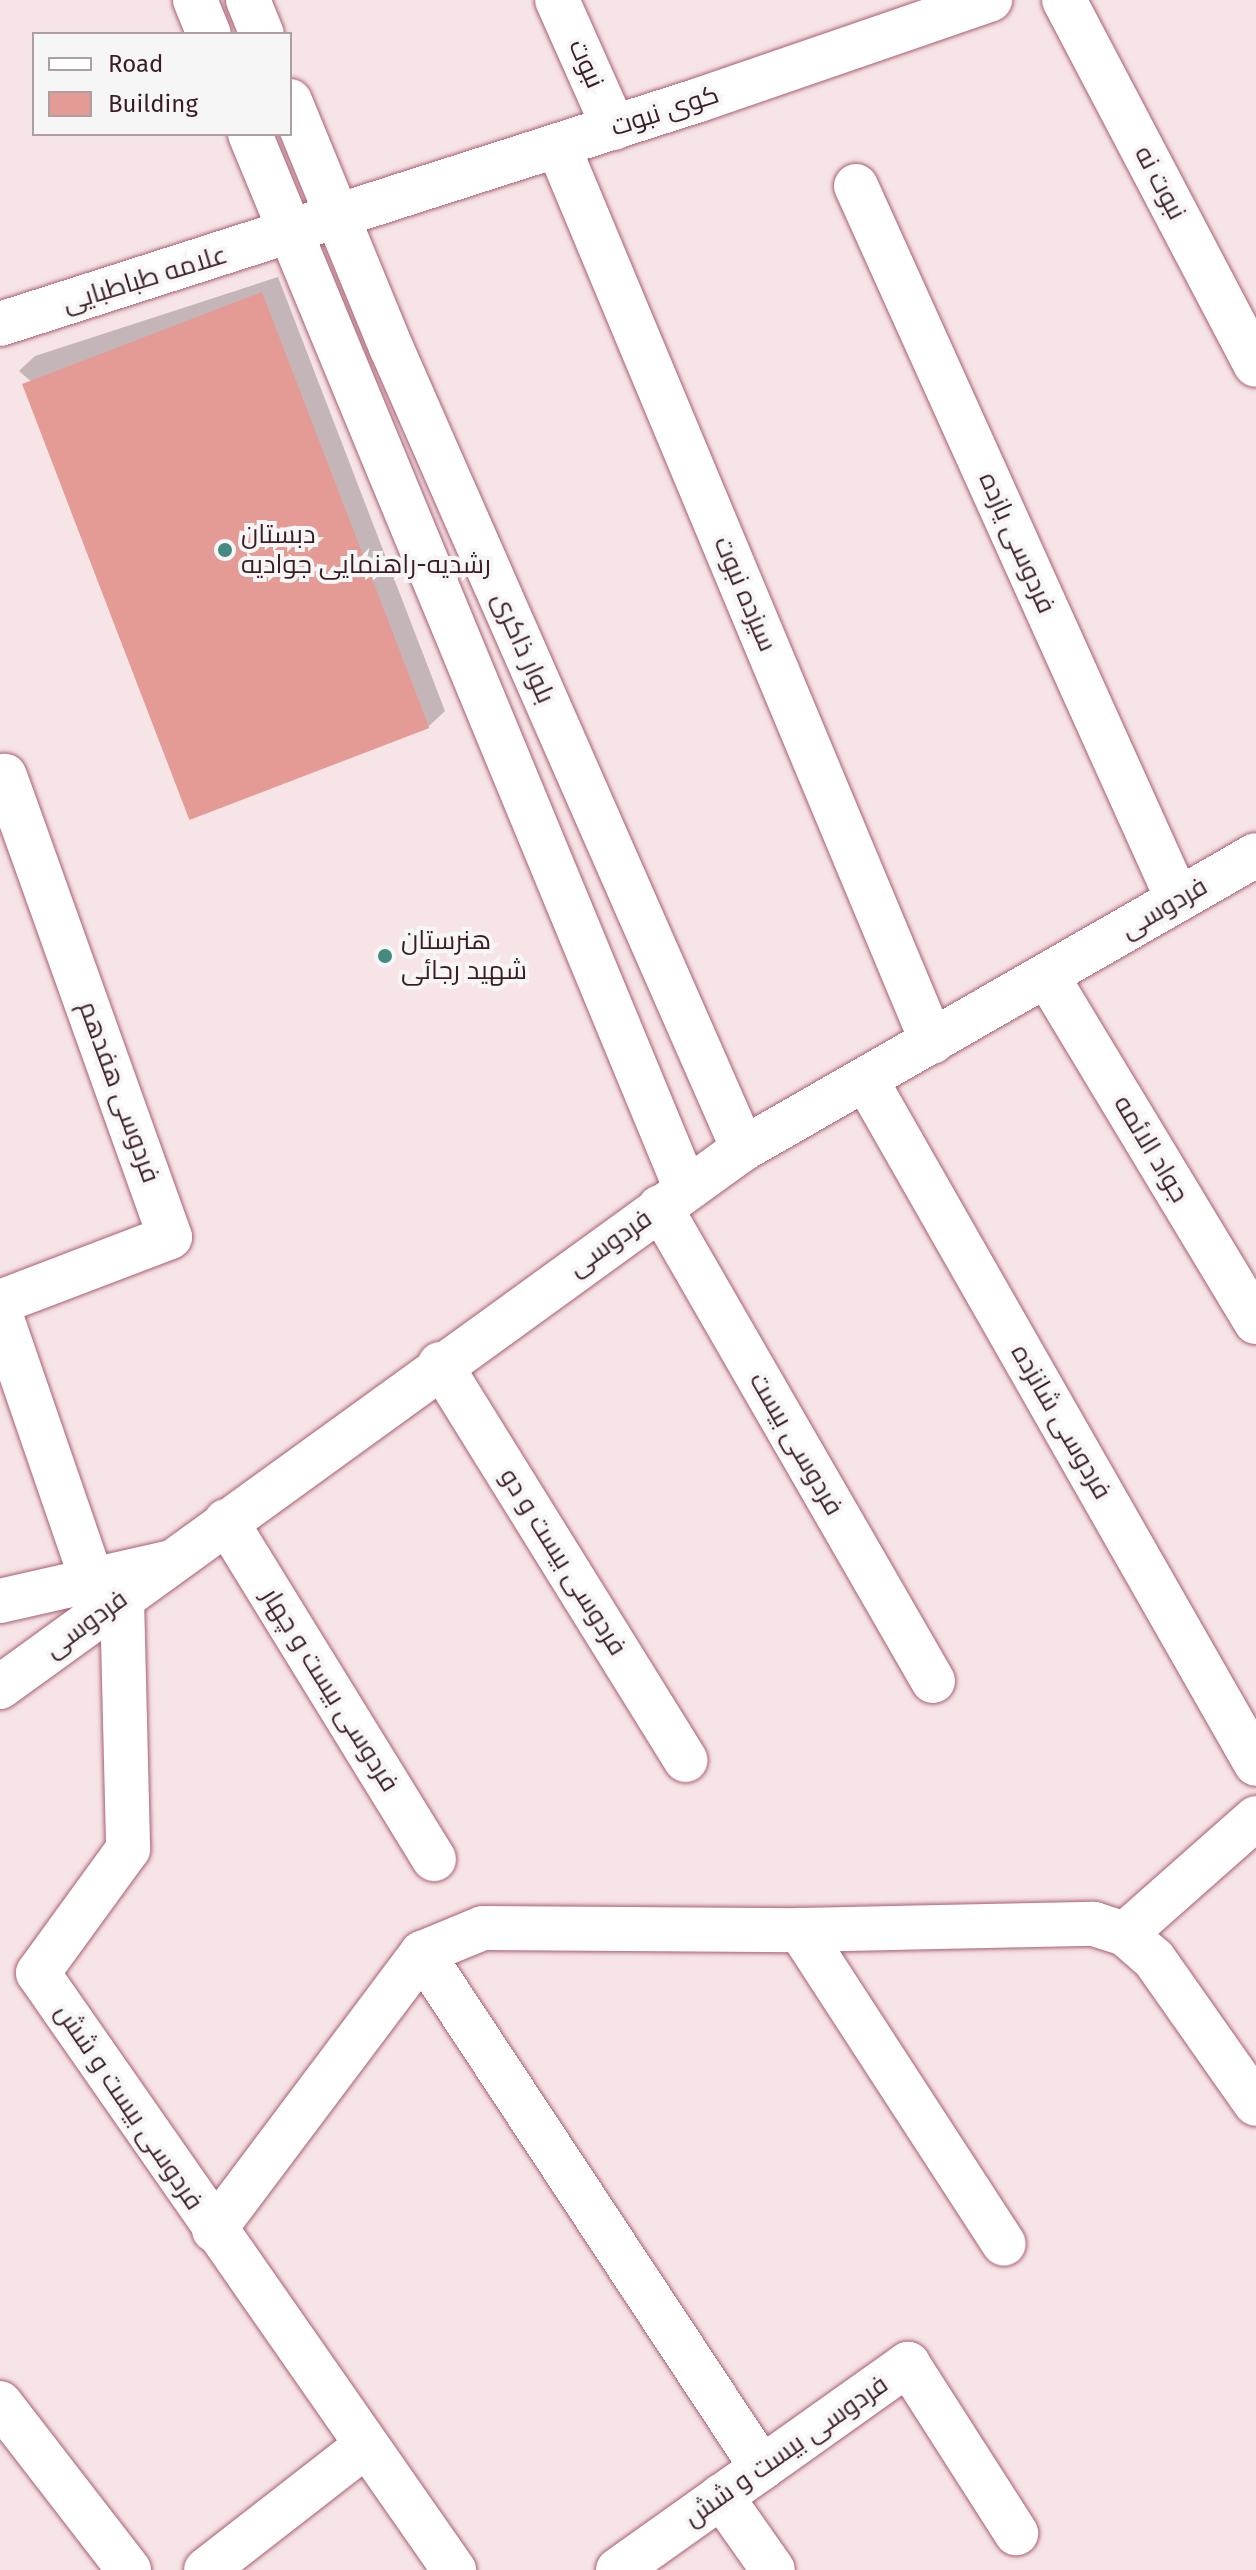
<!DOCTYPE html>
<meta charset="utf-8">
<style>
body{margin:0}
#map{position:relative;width:1256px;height:2570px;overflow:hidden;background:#f6e4e7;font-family:"Fira Sans",Cairo,sans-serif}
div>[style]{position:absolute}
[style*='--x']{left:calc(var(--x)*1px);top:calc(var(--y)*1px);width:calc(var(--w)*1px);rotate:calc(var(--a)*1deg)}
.shadow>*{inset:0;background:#0003}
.building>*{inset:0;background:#e59b95;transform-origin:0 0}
.roads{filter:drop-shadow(0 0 2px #a95e70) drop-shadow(0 0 2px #a95e70)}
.minor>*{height:44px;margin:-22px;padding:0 22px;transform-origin:22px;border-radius:22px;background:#fff}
.tertiary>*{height:44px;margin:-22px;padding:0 22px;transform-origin:22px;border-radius:22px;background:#fff}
.secondary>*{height:44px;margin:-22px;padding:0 22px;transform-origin:22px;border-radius:22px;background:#fff}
.dots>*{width:22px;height:22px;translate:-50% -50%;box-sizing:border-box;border:4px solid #f6f6f6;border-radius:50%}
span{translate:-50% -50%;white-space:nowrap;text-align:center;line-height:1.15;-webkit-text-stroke:8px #f6f6f6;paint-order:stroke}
.street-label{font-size:26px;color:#3c1c24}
.poi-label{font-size:26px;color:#3c1c24}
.left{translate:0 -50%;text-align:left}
.legend{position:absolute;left:32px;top:32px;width:260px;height:104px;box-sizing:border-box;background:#f6f6f6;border:2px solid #ac9fa2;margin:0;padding:10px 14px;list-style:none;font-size:24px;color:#3c1c24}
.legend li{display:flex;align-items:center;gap:16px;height:40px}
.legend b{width:40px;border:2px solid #ac9fa2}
</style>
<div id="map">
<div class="shadow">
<i style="clip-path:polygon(278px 277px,445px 711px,429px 726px,19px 371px,35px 356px)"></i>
</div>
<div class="building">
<i style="left:262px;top:292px;width:467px;height:257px;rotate:69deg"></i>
</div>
<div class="roads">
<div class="minor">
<i style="--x:557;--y:0;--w:140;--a:66"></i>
<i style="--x:1064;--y:0;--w:412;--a:62.3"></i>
<i style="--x:558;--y:146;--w:971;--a:67.34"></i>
<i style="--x:856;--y:186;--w:783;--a:65.73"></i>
<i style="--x:1047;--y:976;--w:404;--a:58.9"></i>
<i style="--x:866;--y:1080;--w:787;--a:60.31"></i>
<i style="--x:660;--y:1207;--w:547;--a:60.06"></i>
<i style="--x:0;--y:1302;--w:182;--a:-20.9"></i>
<i style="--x:170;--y:1237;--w:490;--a:-109.7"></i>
<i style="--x:0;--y:1313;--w:282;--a:71"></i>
<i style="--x:440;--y:1364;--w:466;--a:58.2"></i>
<i style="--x:226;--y:1521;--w:397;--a:58.4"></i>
<i style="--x:122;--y:1598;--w:251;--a:88.6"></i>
<i style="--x:128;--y:1849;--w:153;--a:126"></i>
<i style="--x:38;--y:1973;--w:728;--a:55.13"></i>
<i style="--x:800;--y:1930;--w:374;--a:57"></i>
<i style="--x:1125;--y:1934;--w:175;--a:-41.5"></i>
<i style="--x:422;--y:1953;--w:617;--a:56.57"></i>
<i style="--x:214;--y:2230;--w:346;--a:-53.1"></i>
<i style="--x:422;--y:1953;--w:66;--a:-22.3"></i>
<i style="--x:483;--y:1928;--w:317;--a:0.4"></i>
<i style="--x:800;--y:1930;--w:294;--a:-1.2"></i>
<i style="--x:1094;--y:1924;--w:33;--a:18"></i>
<i style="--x:1125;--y:1934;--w:38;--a:41"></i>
<i style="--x:1154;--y:1959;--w:177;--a:54.9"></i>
<i style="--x:0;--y:2403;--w:211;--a:52.3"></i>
<i style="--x:721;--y:2496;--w:90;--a:54.9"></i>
<i style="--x:206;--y:2570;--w:200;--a:-37.9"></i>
<i style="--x:618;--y:2570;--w:356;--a:-35.4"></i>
<i style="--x:908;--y:2364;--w:201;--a:57.4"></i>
</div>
<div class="tertiary">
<i style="--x:195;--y:0;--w:37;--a:68"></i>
<i style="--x:248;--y:0;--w:37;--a:68"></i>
<i style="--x:290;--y:101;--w:266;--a:67.7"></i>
<i style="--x:391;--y:347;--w:876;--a:66.3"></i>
<i style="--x:250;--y:134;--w:1142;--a:67.55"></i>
<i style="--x:0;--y:324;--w:734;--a:-17.77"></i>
<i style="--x:699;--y:100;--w:308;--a:-19"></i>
<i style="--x:0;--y:1601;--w:175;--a:-12.8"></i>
</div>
<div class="secondary">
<i style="--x:0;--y:1687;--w:917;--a:-35.91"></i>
<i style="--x:743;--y:1149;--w:591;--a:-29.82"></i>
</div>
</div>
<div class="dots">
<i style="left:225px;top:550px;background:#448a81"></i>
<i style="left:385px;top:956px;background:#448a81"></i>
</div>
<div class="street-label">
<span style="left:586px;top:64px;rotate:66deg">نبوت</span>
<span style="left:665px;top:111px;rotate:-18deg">کوی نبوت</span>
<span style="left:1160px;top:183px;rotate:62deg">نبوت نه</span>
<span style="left:145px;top:279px;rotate:-17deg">علامه طباطبایی</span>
<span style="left:1017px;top:543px;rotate:66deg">فردوسی یازده</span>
<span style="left:745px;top:594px;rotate:67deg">سیزده نبوت</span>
<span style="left:523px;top:648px;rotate:66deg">بلوار ذاکری</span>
<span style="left:1164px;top:908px;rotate:-30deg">فردوسی</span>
<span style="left:119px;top:1092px;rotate:70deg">فردوسی هفدهم</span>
<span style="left:1151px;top:1149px;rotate:59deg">جواد الائمه</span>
<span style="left:610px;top:1243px;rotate:-35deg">فردوسی</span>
<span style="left:1061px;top:1422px;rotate:60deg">فردوسی شانزده</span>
<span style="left:796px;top:1444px;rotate:60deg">فردوسی بیست</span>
<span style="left:563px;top:1562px;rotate:58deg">فردوسی بیست و دو</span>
<span style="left:86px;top:1624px;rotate:-36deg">فردوسی</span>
<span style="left:330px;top:1690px;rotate:58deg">فردوسی بیست و چهار</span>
<span style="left:129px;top:2107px;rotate:56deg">فردوسی بیست و شش</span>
<span style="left:786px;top:2451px;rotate:-35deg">فردوسی بیست و شش</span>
</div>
<div class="poi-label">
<span class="left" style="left:241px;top:550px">دبستان<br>رشدیه-راهنمایی جوادیه</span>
<span class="left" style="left:401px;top:956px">هنرستان<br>شهید رجائی</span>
</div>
<ul class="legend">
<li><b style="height:10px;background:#fff"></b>Road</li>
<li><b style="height:22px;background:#e59b95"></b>Building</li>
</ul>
</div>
